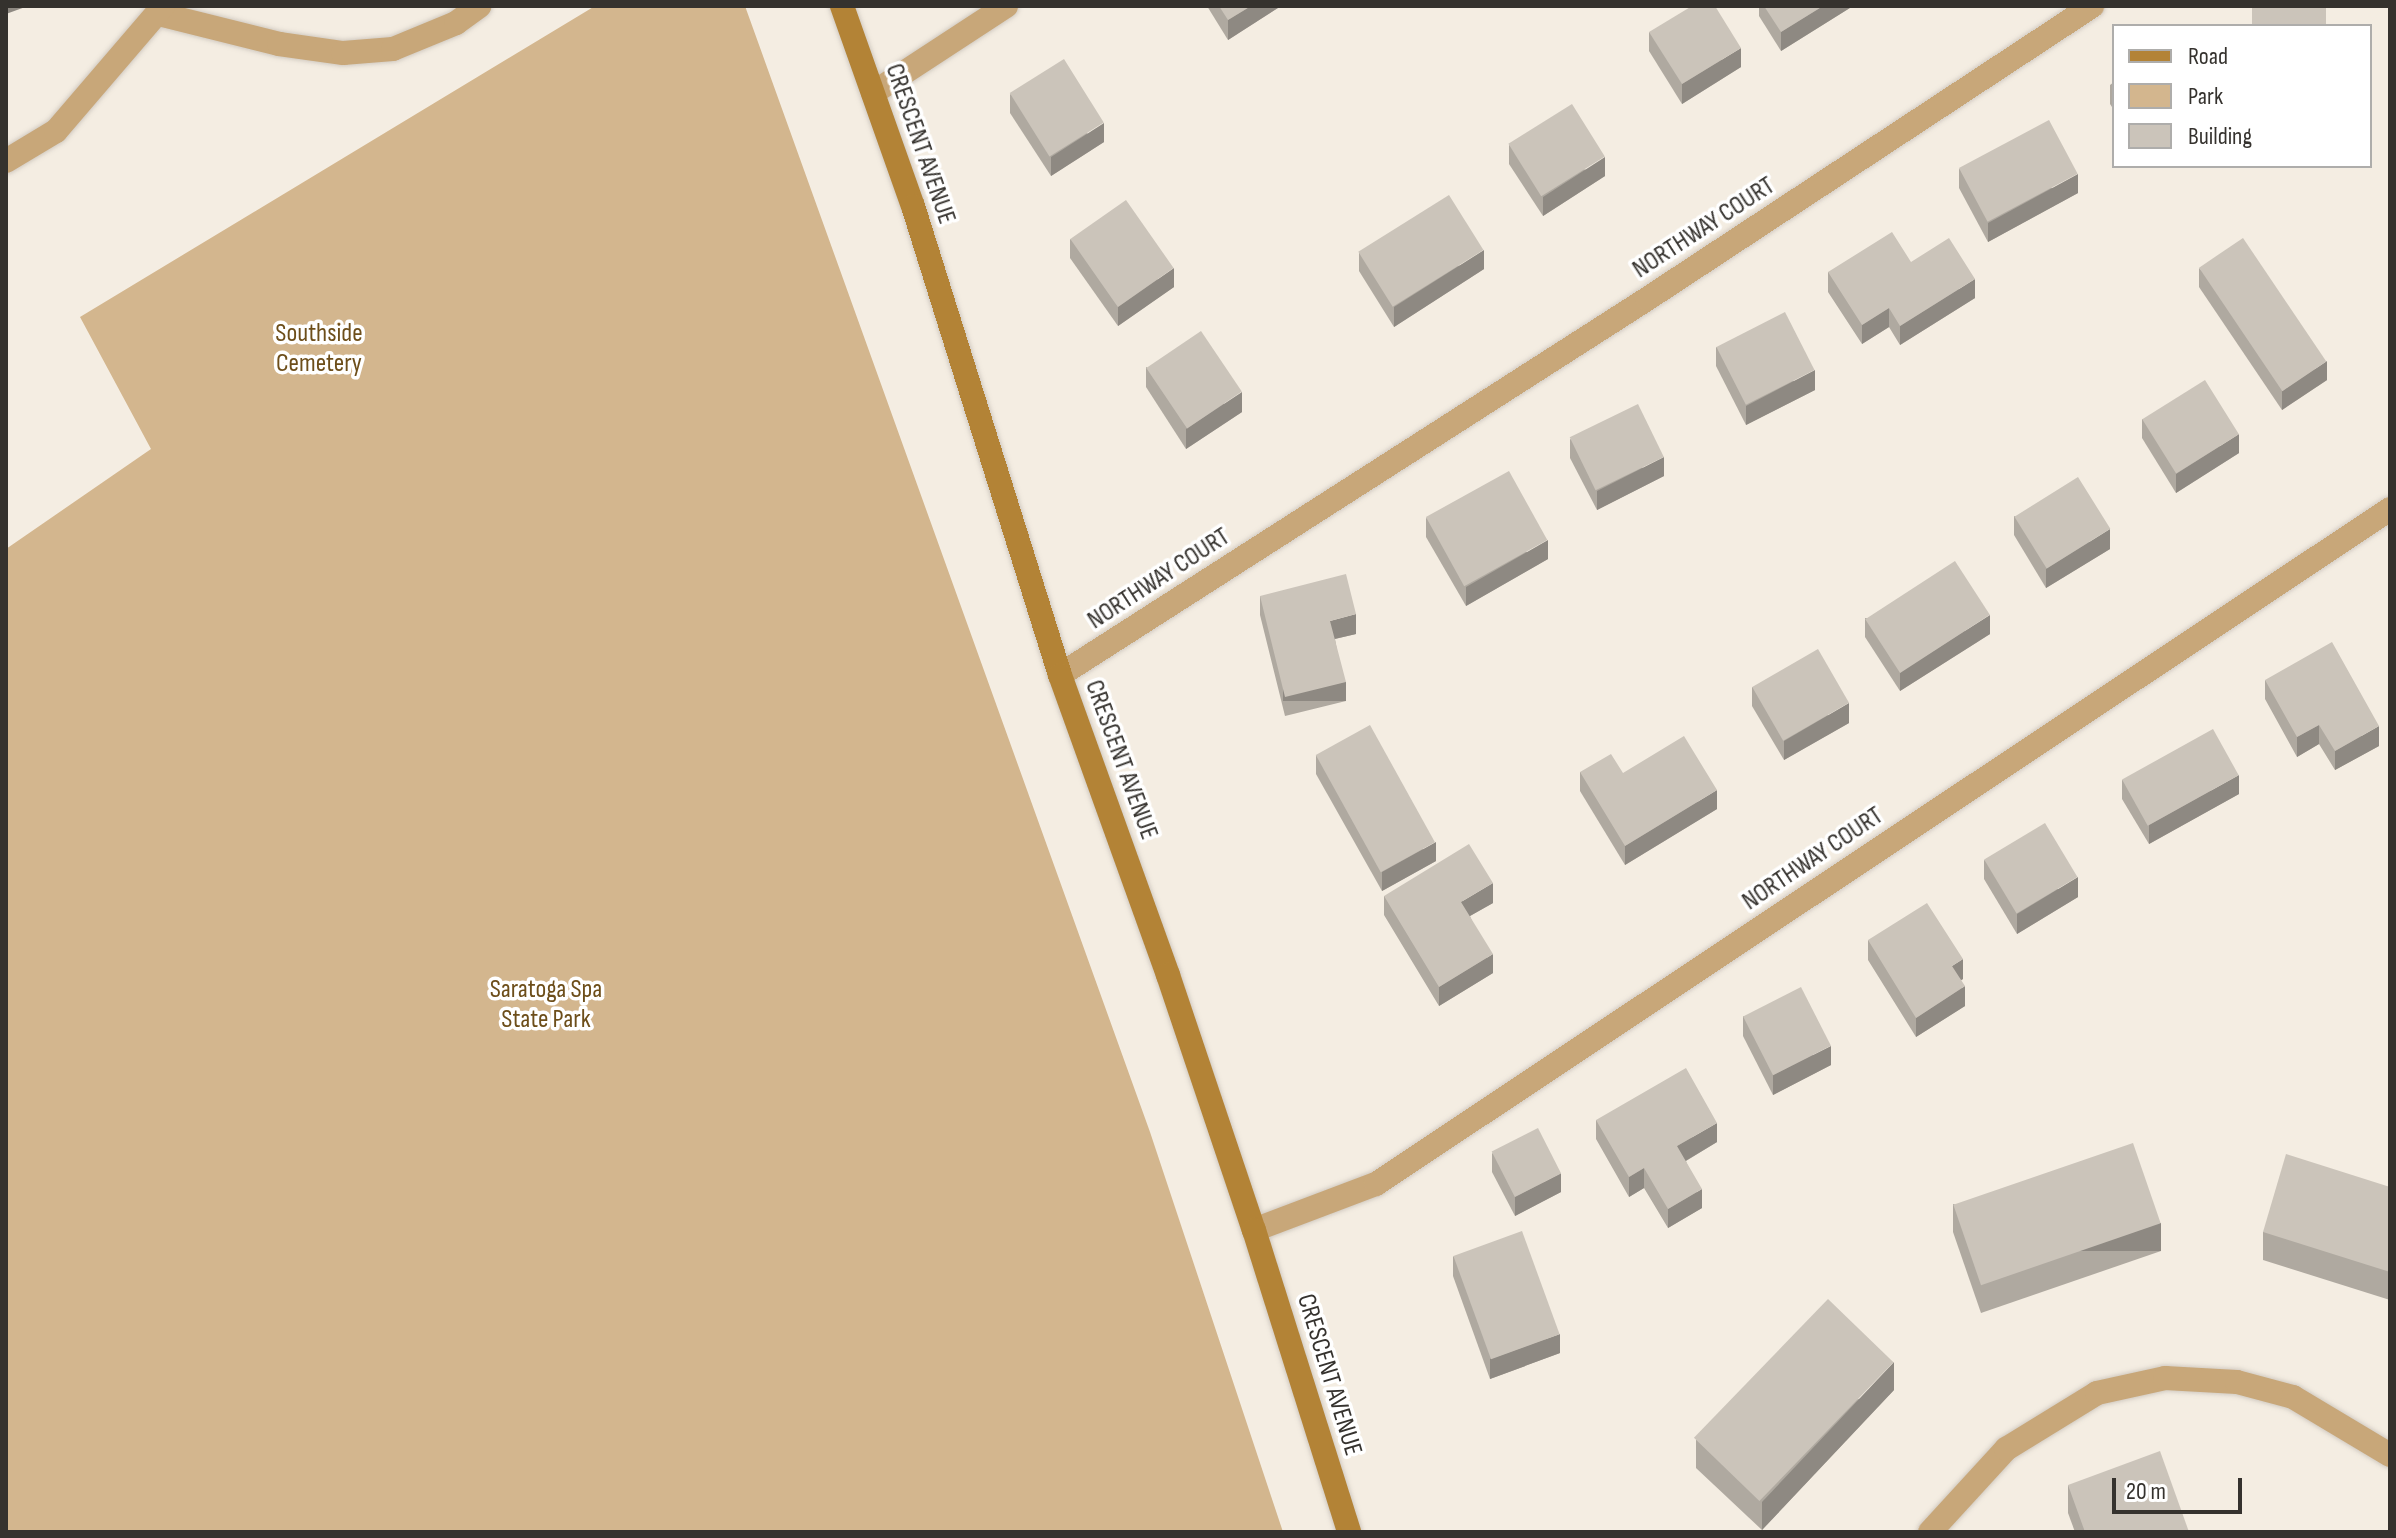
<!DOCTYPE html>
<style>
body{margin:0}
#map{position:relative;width:2396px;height:1538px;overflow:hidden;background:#f4ede2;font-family:"Sofia Sans Condensed",sans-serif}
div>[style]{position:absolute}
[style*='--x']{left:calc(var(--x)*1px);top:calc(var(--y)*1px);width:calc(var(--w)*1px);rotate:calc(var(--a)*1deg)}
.green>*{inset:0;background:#d3b68e}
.roads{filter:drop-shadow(0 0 2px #d2cbc2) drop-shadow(0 0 2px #d2cbc2)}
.street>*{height:24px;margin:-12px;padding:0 12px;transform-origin:12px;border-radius:12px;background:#c8a779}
.secondary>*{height:24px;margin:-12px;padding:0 12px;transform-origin:12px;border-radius:12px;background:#b38336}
.wall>*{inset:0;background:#afa9a0}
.shaded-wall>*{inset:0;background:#8e8982;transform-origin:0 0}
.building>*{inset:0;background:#cbc4ba;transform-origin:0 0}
span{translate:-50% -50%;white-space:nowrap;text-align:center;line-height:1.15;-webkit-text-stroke:7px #fff;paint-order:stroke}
.street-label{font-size:26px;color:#35322e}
.park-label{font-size:26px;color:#6d4e1a}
.frame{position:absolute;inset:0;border:8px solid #35322e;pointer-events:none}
.legend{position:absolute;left:2112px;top:24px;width:260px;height:144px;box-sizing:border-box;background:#fff;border:2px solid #aeadab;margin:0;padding:10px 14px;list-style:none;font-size:24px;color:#35322e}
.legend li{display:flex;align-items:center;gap:16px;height:40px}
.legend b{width:40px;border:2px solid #aeadab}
.scale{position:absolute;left:2112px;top:1478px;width:130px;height:36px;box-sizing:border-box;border:4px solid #35322e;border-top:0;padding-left:10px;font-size:24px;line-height:28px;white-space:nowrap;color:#35322e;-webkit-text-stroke:6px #fff;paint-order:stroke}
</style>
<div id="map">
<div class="green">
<i style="clip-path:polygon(595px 6px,745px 6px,1150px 1132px,1283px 1532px,6px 1532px,6px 549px,151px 449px,80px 317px)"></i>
</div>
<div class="roads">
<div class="street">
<i style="--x:159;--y:14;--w:124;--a:14"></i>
<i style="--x:279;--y:44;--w:65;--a:8"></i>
<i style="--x:343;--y:53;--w:50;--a:-4.6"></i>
<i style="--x:393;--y:49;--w:68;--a:-22.4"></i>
<i style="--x:456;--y:23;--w:29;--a:-36"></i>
<i style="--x:873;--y:93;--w:159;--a:-33.2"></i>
<i style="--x:6;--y:161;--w:58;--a:-31"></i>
<i style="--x:56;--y:131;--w:165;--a:-49.4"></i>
<i style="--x:1060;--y:675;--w:697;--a:-32.64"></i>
<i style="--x:1647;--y:299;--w:533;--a:-33.36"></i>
<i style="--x:1254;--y:1230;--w:130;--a:-20.7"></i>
<i style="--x:1376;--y:1184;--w:1218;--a:-33.65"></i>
<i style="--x:1930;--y:1532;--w:113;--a:-47.5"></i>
<i style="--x:2006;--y:1449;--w:107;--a:-31.6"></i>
<i style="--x:2097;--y:1393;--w:70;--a:-12.4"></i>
<i style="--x:2165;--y:1378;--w:72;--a:3.2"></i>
<i style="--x:2237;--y:1382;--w:58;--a:15"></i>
<i style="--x:2293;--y:1397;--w:113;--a:30.9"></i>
</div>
<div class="secondary">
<i style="--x:842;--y:6;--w:212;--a:70.5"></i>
<i style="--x:913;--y:206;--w:491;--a:72.6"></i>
<i style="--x:1060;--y:675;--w:319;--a:70.2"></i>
<i style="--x:1168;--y:975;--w:269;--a:71.4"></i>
<i style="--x:1254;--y:1230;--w:317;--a:72.5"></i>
</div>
</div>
<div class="wall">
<i style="clip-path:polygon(1207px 6px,1281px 6px,1228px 40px)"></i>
<i style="clip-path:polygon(1759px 6px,1853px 6px,1781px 51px,1759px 16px)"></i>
<i style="clip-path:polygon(1649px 32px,1741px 67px,1682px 104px,1649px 51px)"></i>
<i style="clip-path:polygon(2114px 82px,2114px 110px,2110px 104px,2110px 85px)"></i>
<i style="clip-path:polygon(1010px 94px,1104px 142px,1051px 176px,1010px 113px)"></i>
<i style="clip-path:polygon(1509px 145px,1605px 176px,1543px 216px,1509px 164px)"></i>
<i style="clip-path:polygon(1959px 169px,2078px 193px,1988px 242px,1959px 188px)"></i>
<i style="clip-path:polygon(1070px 239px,1174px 287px,1118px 326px,1070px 258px)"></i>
<i style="clip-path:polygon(1359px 252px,1484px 269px,1394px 327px,1359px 271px)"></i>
<i style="clip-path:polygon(1911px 262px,1975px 298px,1900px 345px,1889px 327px,1862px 344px,1828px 292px,1828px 272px)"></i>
<i style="clip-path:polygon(2199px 268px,2327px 380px,2282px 410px,2199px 287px)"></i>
<i style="clip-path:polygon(1716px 347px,1815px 390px,1746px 425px,1716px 366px)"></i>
<i style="clip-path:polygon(1146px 367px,1242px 412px,1186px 449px,1146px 387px)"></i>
<i style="clip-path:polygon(2142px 419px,2239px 453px,2176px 493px,2142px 438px)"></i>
<i style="clip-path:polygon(1570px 439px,1664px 476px,1597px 510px,1570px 458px)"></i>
<i style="clip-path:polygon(2014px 516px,2110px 549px,2046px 588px,2014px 535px)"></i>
<i style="clip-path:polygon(1426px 518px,1548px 559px,1466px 606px,1426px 537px)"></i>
<i style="clip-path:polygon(1260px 596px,1356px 634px,1335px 639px,1346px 701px,1285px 716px,1260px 615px)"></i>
<i style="clip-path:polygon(1865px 618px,1990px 634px,1900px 691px,1865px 637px)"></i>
<i style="clip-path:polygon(2265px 680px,2379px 746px,2335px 770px,2319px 744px,2297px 757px,2265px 699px)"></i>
<i style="clip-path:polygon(1752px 687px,1849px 723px,1784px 760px,1752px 706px)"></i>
<i style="clip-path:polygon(1316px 755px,1436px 861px,1382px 891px,1316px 774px)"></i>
<i style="clip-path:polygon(1580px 772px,1623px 773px,1717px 809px,1625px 865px,1580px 791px)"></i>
<i style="clip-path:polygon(2122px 780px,2239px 794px,2149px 844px,2122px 799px)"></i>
<i style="clip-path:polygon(1984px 860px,2078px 897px,2017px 934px,1984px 879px)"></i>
<i style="clip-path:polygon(1384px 896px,1493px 903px,1470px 916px,1493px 973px,1439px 1006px,1384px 915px)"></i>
<i style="clip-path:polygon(1868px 940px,1963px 979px,1961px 980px,1965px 1006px,1916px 1037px,1868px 960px)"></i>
<i style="clip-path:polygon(1743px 1016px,1831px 1065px,1773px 1095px,1743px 1036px)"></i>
<i style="clip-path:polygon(1596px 1120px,1717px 1142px,1686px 1161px,1702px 1208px,1668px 1228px,1644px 1188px,1629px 1197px,1596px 1139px)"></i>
<i style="clip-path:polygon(1492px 1153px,1561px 1192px,1515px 1216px,1492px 1172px)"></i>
<i style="clip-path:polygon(2390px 1187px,2390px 1300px,2263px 1260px,2263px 1232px)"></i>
<i style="clip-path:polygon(1953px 1204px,2161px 1251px,1981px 1313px,1953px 1232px)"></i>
<i style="clip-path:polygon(1453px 1256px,1560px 1353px,1490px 1379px,1453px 1276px)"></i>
<i style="clip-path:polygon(1894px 1390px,1762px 1530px,1696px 1468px,1696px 1440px)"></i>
<i style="clip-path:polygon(2068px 1485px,2189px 1532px,2075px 1532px,2068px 1513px)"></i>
</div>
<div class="shaded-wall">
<i style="clip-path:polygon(6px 6px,28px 6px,6px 14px)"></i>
<i style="clip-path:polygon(1251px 6px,1281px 6px,1228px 40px,1228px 20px)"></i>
<i style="clip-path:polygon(1823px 6px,1853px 6px,1781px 51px,1781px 32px)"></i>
<i style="clip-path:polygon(1741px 48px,1741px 67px,1682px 104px,1682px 84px)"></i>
<i style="clip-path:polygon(1104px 123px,1104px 142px,1051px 176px,1051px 157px)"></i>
<i style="clip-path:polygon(1605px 157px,1605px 176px,1543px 216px,1543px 197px)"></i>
<i style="clip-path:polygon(2078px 174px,2078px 193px,1988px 242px,1988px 223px)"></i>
<i style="clip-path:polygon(1484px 250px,1484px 269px,1394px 327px,1394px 307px)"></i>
<i style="clip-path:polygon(1174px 268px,1174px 287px,1118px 326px,1118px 307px)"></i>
<i style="clip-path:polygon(1975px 279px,1975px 298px,1900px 345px,1900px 326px)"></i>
<i style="clip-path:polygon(1889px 308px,1889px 327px,1862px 344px,1862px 325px)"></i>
<i style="clip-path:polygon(2327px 361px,2327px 380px,2282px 410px,2282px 391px)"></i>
<i style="clip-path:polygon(1815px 370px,1815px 390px,1746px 425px,1746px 406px)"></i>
<i style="clip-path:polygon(1242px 392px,1242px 412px,1186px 449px,1186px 429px)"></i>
<i style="clip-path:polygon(2239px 434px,2239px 453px,2176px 493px,2176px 474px)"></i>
<i style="clip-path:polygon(1664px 457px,1664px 476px,1597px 510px,1597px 491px)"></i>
<i style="clip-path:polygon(2110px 529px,2110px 549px,2046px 588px,2046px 569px)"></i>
<i style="clip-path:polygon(1548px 540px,1548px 559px,1466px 606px,1466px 587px)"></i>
<i style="clip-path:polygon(1356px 614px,1356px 634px,1330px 640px,1330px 621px)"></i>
<i style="clip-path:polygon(1990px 615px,1990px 634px,1900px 691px,1900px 672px)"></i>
<i style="left:1346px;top:682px;width:19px;height:63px;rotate:90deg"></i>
<i style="clip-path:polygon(1849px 703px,1849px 723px,1784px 760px,1784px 741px)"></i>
<i style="clip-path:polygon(2319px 725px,2319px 744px,2297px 757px,2297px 737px)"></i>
<i style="clip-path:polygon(2379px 726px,2379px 746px,2335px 770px,2335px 751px)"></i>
<i style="clip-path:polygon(2239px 775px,2239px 794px,2149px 844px,2149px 825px)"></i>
<i style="clip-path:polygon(1717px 790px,1717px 809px,1625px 865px,1625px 846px)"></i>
<i style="clip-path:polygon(1436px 842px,1436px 861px,1382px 891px,1382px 872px)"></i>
<i style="clip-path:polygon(2078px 877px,2078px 897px,2017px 934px,2017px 914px)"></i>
<i style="clip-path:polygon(1493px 883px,1493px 903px,1461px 921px,1461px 902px)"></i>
<i style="clip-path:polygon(1493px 954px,1493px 973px,1439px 1006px,1439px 987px)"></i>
<i style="clip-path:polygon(1963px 959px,1963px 979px,1952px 985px,1952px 966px)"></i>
<i style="clip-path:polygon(1965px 986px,1965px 1006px,1916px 1037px,1916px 1018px)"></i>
<i style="clip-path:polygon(1831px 1046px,1831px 1065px,1773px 1095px,1773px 1075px)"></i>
<i style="clip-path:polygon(1717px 1123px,1717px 1142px,1677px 1166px,1677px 1146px)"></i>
<i style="clip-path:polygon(1644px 1168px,1644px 1188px,1629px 1197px,1629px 1177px)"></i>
<i style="clip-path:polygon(1561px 1173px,1561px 1192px,1515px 1216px,1515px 1197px)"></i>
<i style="clip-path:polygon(1702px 1189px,1702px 1208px,1668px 1228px,1668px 1209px)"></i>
<i style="left:2161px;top:1223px;width:28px;height:190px;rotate:90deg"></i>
<i style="clip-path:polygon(1560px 1334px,1560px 1353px,1490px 1379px,1490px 1359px)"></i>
<i style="clip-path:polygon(1894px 1362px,1894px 1390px,1762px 1530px,1762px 1502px)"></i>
</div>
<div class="building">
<i style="clip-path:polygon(1219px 6px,1251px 6px,1228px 20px)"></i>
<i style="clip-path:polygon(1692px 6px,1715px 6px,1741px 48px,1682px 84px,1649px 32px)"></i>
<i style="clip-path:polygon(1764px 6px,1823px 6px,1781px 32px)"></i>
<i style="left:2252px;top:6px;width:74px;height:20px"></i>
<i style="left:1064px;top:59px;width:75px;height:64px;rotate:58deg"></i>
<i style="left:1572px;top:104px;width:62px;height:75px;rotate:58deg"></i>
<i style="left:2049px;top:120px;width:61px;height:102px;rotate:62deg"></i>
<i style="left:1449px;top:195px;width:65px;height:107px;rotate:58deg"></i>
<i style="left:1126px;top:200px;width:83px;height:68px;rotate:55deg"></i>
<i style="clip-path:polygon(1892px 232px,1911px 262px,1949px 238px,1975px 279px,1900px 326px,1889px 308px,1862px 325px,1828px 272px)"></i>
<i style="left:2243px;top:238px;width:149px;height:53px;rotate:56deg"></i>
<i style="left:1785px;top:312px;width:65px;height:77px;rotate:63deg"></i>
<i style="left:1201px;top:331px;width:73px;height:66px;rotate:56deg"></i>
<i style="left:2205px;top:380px;width:64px;height:74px;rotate:58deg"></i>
<i style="left:1638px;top:404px;width:59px;height:76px;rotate:64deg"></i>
<i style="left:1509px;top:471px;width:79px;height:95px;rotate:61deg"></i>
<i style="left:2078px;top:477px;width:61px;height:75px;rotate:58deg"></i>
<i style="left:1955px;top:561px;width:64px;height:107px;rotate:57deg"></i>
<i style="clip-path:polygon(1346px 574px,1356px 614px,1330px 621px,1346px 682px,1285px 697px,1260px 596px)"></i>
<i style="clip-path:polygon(2332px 642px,2379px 726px,2335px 751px,2319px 725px,2297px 737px,2265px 680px)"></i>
<i style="left:1818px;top:649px;width:62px;height:76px;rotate:60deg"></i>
<i style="left:1370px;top:725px;width:134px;height:62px;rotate:61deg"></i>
<i style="left:2213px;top:729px;width:53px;height:104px;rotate:61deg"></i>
<i style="clip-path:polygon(1684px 736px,1717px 790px,1625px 846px,1580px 772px,1611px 754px,1623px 773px)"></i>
<i style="left:2045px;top:823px;width:63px;height:71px;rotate:59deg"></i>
<i style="clip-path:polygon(1469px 844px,1493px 883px,1461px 902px,1493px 954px,1439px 987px,1384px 896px)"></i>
<i style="clip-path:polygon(1927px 903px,1963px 959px,1952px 966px,1965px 986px,1916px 1018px,1868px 940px)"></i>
<i style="left:1801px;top:987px;width:66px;height:65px;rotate:63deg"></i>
<i style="clip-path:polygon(1686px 1068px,1717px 1123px,1677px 1146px,1702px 1189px,1668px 1209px,1644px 1168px,1629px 1177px,1596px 1120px)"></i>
<i style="left:1538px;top:1128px;width:51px;height:52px;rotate:63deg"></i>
<i style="left:2133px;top:1143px;width:85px;height:190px;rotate:71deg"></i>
<i style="clip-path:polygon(2286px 1154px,2390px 1187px,2390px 1272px,2263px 1232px)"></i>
<i style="left:1522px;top:1231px;width:110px;height:73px;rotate:70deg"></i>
<i style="left:1828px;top:1299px;width:91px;height:193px;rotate:44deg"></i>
<i style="clip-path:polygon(2160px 1451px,2189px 1532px,2085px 1532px,2068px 1485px)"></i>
</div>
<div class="street-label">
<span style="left:920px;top:144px;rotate:71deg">CRESCENT AVENUE</span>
<span style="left:1704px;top:228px;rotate:-33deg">NORTHWAY COURT</span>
<span style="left:1159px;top:579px;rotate:-33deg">NORTHWAY COURT</span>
<span style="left:1121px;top:760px;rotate:70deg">CRESCENT AVENUE</span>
<span style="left:1813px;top:859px;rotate:-34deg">NORTHWAY COURT</span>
<span style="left:1329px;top:1375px;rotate:73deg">CRESCENT AVENUE</span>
</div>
<div class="park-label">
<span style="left:319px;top:349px">Southside<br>Cemetery</span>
<span style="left:546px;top:1005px">Saratoga Spa<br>State Park</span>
</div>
<div class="frame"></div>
<ul class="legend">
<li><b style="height:10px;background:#b38336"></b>Road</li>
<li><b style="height:22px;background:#d3b68e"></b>Park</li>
<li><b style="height:22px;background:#cbc4ba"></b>Building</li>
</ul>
<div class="scale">20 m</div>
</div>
